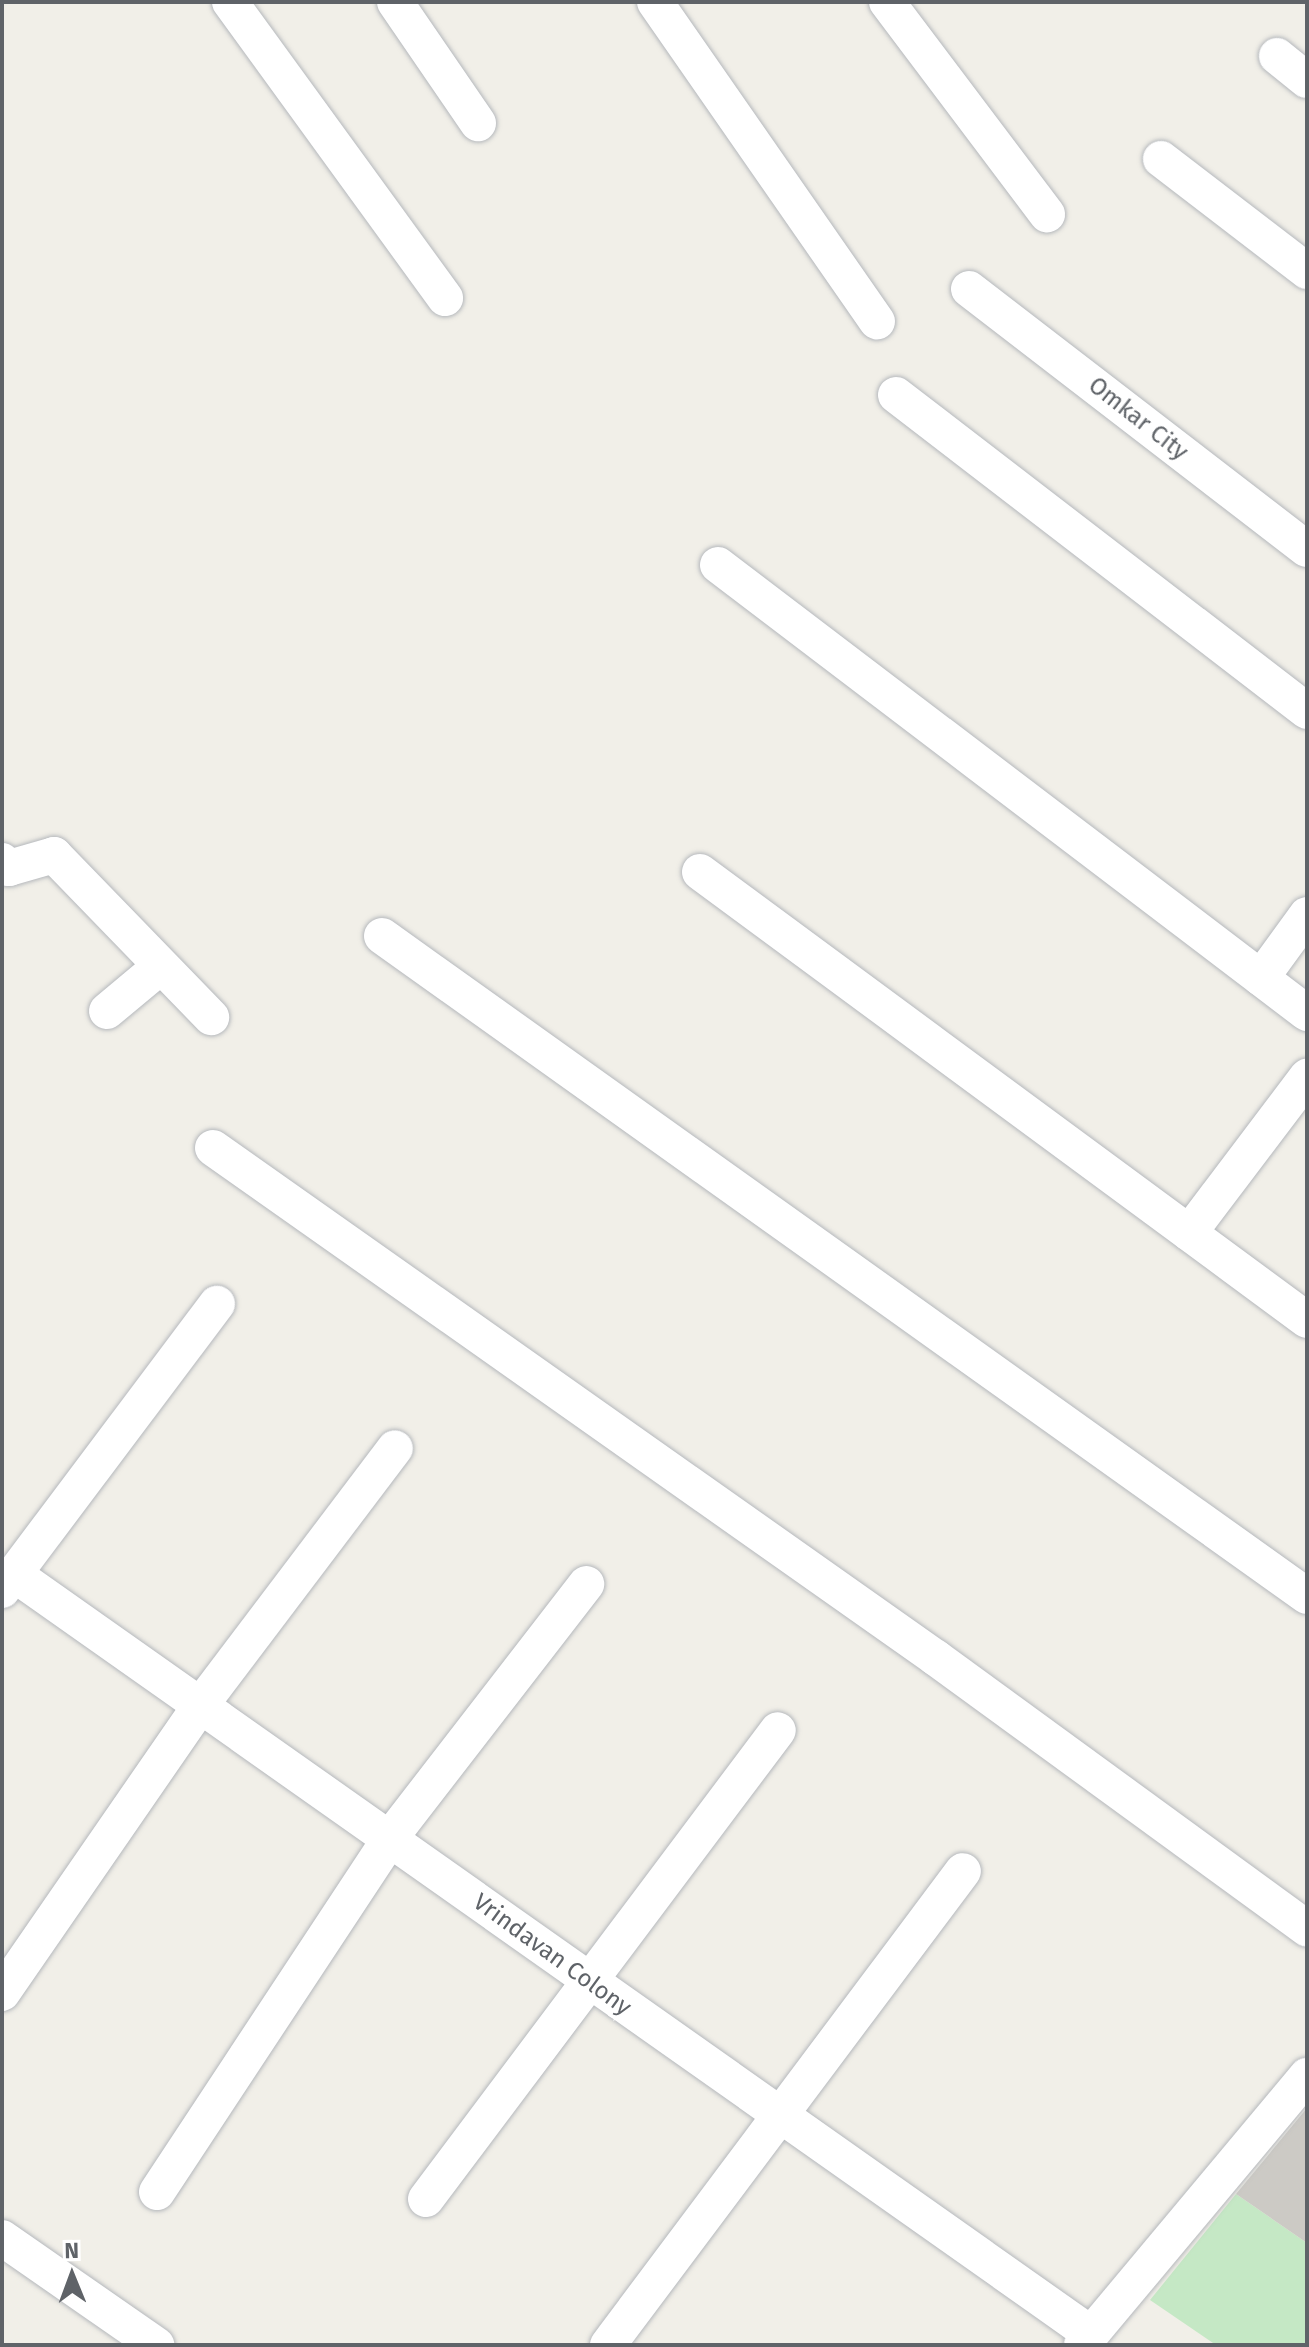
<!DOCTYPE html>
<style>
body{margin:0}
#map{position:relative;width:1309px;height:2347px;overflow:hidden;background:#f1efe8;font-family:"Fira Sans",sans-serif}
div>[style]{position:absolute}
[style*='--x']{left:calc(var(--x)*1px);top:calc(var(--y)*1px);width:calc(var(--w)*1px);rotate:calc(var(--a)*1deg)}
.green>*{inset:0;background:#c5e8c5}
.building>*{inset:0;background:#cccac5}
.roads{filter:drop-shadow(0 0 2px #b5b8bc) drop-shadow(0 0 2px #b5b8bc)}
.minor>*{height:36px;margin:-18px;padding:0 18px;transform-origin:18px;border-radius:18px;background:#fff}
span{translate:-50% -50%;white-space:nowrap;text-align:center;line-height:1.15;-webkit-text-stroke:7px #fff;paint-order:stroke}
.street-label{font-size:24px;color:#5f6368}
.frame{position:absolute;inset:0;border:4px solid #5f6368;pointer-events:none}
.north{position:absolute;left:32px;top:2235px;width:80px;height:80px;-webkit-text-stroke:6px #fff;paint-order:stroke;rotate:359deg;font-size:22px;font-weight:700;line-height:32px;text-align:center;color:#5f6368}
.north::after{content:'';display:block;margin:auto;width:28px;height:36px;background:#5f6368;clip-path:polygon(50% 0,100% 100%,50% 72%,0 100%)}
</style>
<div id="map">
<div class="green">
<i style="clip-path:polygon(1236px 2194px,1307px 2243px,1307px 2345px,1216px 2345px,1150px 2300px)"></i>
</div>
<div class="building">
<i style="clip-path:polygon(1307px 2108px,1307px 2243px,1236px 2194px)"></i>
</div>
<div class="roads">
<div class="minor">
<i style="--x:230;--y:2;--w:366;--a:54"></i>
<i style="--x:395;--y:2;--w:147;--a:55.6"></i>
<i style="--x:655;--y:2;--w:389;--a:55.2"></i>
<i style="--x:887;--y:2;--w:266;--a:53"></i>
<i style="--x:1277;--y:56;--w:38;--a:39"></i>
<i style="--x:1161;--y:159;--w:184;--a:37.5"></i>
<i style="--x:969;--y:289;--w:426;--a:37.6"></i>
<i style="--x:896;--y:395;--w:518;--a:37.56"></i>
<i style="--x:718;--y:565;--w:740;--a:37.26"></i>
<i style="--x:2;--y:861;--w:10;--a:45"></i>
<i style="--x:9;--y:868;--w:47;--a:-16.1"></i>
<i style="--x:54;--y:855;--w:226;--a:45.9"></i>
<i style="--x:700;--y:872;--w:754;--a:36.43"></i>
<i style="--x:382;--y:936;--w:1136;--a:35.51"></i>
<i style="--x:1261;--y:978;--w:78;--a:-53.9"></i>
<i style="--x:107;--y:1011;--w:70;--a:-39.8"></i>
<i style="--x:213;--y:1148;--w:885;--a:35.2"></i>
<i style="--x:936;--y:1658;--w:459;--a:36.1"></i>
<i style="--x:1189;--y:1233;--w:196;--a:-52.9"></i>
<i style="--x:14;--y:1574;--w:1318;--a:35.21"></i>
<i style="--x:2;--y:1590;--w:358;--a:-53.1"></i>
<i style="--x:2;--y:1993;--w:354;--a:-55.4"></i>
<i style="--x:203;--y:1702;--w:318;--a:-52.9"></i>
<i style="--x:157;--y:2192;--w:424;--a:-56.6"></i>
<i style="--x:390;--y:1838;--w:321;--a:-52.3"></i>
<i style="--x:426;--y:2199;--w:586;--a:-53.11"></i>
<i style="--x:2;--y:2238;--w:188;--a:34.8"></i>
<i style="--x:608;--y:2345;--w:592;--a:-53.17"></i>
<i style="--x:1082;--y:2345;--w:351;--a:-50.1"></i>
</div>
</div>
<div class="street-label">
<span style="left:1138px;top:419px;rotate:38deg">Omkar City</span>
<span style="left:552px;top:1955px;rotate:36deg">Vrindavan Colony</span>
</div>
<div class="frame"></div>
<div class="north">N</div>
</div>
